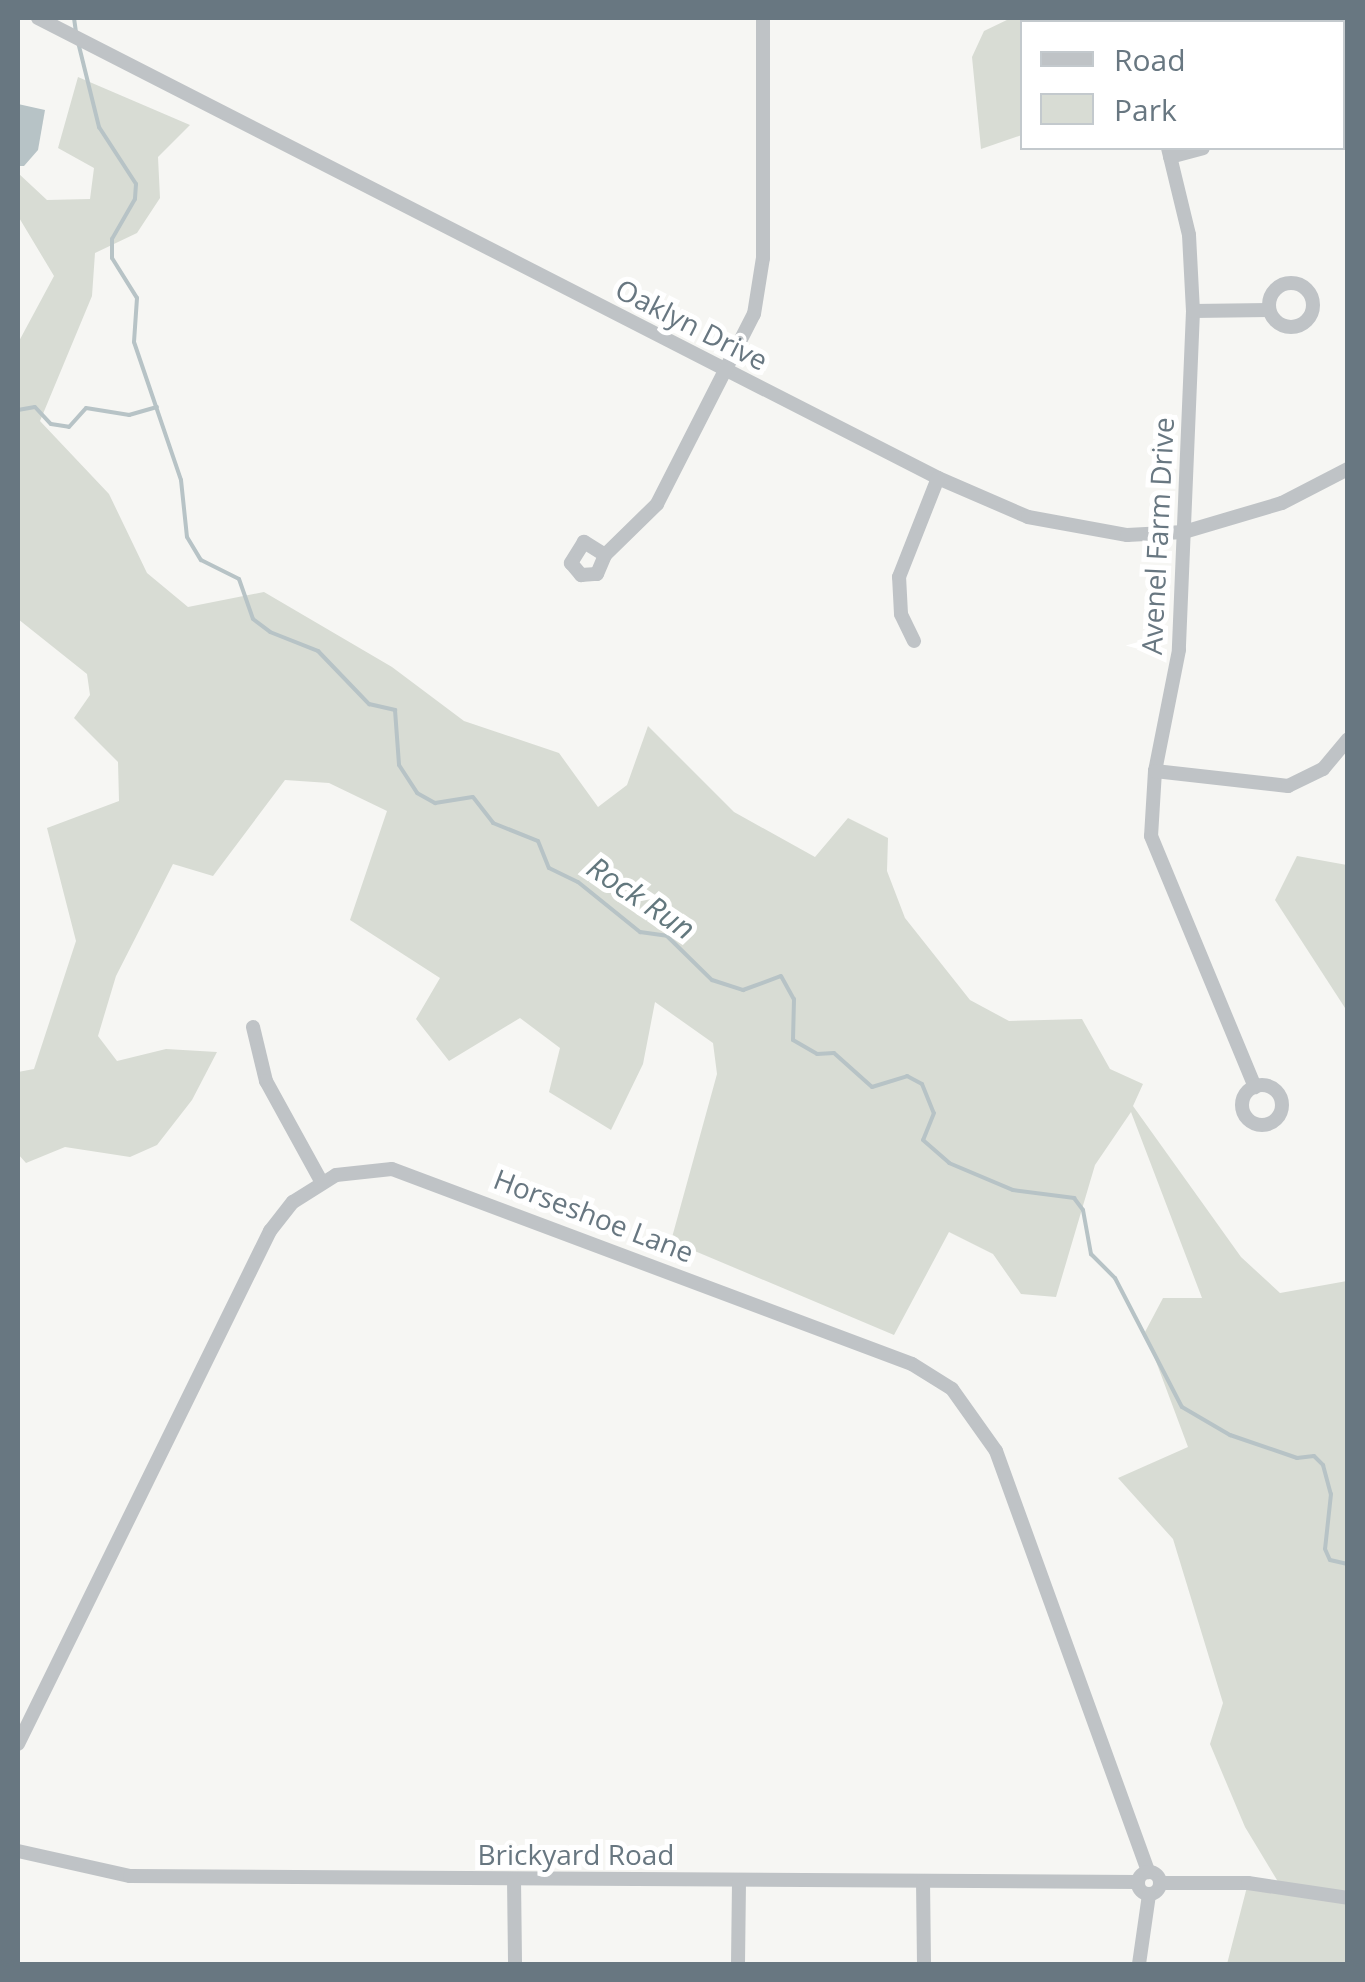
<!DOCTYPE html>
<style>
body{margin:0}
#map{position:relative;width:1365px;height:1982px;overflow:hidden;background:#f6f6f3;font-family:"Open Sans",sans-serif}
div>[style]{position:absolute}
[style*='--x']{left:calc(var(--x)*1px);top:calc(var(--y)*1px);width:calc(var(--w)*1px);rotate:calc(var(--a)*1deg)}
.green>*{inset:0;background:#d8dcd4}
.water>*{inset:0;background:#b7c3c6}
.stream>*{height:4px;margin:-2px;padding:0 2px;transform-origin:2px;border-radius:2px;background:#b7c3c6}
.minor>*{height:14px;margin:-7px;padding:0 7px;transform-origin:7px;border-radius:7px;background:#bfc3c6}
.minor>.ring{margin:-7px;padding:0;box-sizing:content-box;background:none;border:14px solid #bfc3c6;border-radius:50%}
span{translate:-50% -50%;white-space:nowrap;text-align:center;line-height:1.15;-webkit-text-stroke:10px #fff;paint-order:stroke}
.street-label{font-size:28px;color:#687781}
.water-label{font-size:30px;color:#63787e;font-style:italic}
.frame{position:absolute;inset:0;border:20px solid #687781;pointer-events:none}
.legend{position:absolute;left:1020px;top:20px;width:325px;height:130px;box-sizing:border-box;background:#fff;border:2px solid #c3c9cd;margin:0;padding:12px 18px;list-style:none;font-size:30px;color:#687781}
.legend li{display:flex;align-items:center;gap:20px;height:50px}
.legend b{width:50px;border:2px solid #c3c9cd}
</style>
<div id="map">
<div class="green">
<i style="clip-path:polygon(1011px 18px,1132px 22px,1022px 22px,1022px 135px,981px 149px,972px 57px,984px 31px)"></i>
<i style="clip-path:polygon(78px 77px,190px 125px,158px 157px,160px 198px,137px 233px,95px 253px,92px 296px,40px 421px,109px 494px,147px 573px,188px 607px,264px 592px,392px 667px,464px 721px,559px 753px,598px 807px,627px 785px,648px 726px,734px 812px,815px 857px,848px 818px,888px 838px,887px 871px,905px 918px,970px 1000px,1009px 1021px,1082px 1019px,1110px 1069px,1143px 1084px,1133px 1106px,1241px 1257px,1280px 1293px,1347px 1281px,1347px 1964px,1227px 1964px,1248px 1883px,1280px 1885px,1245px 1827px,1210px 1744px,1223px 1703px,1173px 1539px,1118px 1478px,1188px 1447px,1145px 1332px,1163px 1298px,1202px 1298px,1131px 1112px,1095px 1165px,1056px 1297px,1021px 1294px,993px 1254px,949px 1232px,894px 1335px,671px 1241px,717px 1074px,713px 1043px,655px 1002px,643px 1064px,611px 1130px,549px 1092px,560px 1048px,520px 1018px,449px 1061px,416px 1019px,440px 978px,350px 920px,387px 811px,329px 783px,285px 780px,213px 876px,173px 864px,116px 976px,98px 1036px,117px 1061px,166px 1049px,217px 1052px,192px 1100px,157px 1145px,130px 1157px,65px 1147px,26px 1163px,18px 1154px,18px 1072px,34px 1069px,76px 941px,47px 828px,119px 801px,118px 762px,74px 718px,90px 695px,87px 674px,18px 619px,18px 343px,54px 276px,18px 216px,18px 173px,47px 200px,90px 199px,94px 168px,58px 148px)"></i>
<i style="clip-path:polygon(1297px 856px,1347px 865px,1347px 1011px,1275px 900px)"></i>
</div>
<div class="water">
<i style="clip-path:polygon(18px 104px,45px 110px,38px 150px,24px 166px,18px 166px)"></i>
</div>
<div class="stream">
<i style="--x:74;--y:18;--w:15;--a:82"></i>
<i style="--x:78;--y:42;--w:88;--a:76.1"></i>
<i style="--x:99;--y:127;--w:68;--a:57"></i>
<i style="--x:136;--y:184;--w:15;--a:94"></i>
<i style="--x:135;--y:199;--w:46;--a:119.9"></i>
<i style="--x:112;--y:239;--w:19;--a:90"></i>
<i style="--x:112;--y:258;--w:47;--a:58"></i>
<i style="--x:137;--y:298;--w:44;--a:93.9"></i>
<i style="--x:134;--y:342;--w:146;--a:71.2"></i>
<i style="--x:181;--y:480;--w:57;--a:84"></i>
<i style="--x:187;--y:537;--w:27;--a:59"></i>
<i style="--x:201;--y:560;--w:42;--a:26.6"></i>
<i style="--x:239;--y:579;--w:42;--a:70.7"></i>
<i style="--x:253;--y:619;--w:21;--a:37"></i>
<i style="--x:270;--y:632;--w:52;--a:21.6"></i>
<i style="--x:318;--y:651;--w:74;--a:46.1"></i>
<i style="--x:369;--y:704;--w:27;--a:13"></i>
<i style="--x:395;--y:710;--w:55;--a:85.8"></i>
<i style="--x:399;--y:765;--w:33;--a:57"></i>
<i style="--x:417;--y:793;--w:21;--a:29"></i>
<i style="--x:435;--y:803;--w:38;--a:-9"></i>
<i style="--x:473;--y:797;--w:33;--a:52"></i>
<i style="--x:493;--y:823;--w:48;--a:21.8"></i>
<i style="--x:538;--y:841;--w:29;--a:68"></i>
<i style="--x:549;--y:868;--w:32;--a:26"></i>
<i style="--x:578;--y:882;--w:80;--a:38.9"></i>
<i style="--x:640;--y:932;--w:27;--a:8"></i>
<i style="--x:667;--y:936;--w:63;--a:44.4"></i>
<i style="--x:712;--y:980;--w:33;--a:18"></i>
<i style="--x:743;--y:990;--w:40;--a:-20.2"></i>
<i style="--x:781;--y:976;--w:26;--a:61"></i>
<i style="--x:794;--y:999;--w:41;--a:91.4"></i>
<i style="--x:793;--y:1040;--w:28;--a:30"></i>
<i style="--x:817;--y:1054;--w:17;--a:-3"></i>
<i style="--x:834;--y:1053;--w:51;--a:41.8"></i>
<i style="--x:872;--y:1087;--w:37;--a:-17"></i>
<i style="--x:907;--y:1076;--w:17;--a:28"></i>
<i style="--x:922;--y:1084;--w:31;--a:68"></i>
<i style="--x:934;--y:1113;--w:29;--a:112"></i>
<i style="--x:923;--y:1140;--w:35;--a:41"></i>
<i style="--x:949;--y:1163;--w:69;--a:22.9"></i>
<i style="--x:1013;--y:1190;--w:62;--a:7.5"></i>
<i style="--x:1074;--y:1198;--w:15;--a:53"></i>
<i style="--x:1083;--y:1210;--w:45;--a:79.7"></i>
<i style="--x:1091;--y:1254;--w:34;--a:45"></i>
<i style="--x:1115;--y:1278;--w:145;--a:62.6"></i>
<i style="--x:1182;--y:1407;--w:56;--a:30.3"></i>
<i style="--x:1230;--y:1435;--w:71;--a:18.9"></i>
<i style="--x:1297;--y:1458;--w:17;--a:-7"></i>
<i style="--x:1314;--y:1456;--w:13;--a:45"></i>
<i style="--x:1323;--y:1465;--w:30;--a:75"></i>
<i style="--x:1331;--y:1494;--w:55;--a:96.2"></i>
<i style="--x:1325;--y:1549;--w:12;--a:66"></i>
<i style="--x:1330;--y:1560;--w:18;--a:13"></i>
<i style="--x:18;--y:410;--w:17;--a:-10"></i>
<i style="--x:35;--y:407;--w:23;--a:47"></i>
<i style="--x:51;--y:424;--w:18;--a:9"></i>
<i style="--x:69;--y:427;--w:25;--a:-48"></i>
<i style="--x:86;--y:408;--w:44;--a:9.2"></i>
<i style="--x:129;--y:415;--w:29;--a:-16"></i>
</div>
<div class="minor">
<i style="--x:38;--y:18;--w:1011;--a:27.07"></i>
<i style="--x:938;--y:478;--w:98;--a:23.4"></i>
<i style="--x:1028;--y:517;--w:101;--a:10.3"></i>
<i style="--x:1127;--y:535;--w:57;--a:-3"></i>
<i style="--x:1184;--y:532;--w:102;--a:-16.5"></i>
<i style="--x:1282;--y:503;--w:74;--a:-27.3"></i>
<i style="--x:1132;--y:18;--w:4;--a:76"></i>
<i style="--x:1342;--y:107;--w:6;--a:-18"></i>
<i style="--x:1168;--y:148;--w:89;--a:76.4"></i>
<i style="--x:1189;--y:235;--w:76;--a:87"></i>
<i style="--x:1193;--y:311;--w:339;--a:92.4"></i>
<i style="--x:1179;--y:650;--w:123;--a:101.2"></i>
<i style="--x:1155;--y:771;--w:65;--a:93.5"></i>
<i style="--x:1151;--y:836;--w:272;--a:67.5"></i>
<i style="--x:1170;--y:157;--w:34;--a:-15"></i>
<i class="ring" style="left:1269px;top:283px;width:30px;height:30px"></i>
<i style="--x:1193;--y:311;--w:76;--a:-0.8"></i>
<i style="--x:605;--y:555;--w:25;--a:-148"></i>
<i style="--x:584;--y:542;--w:25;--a:122"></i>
<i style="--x:571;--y:563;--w:16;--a:50"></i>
<i style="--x:581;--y:575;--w:16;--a:-4"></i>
<i style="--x:597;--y:574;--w:21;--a:-67"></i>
<i style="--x:605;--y:555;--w:73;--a:-44.4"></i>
<i style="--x:657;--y:504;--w:213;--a:-63"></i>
<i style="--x:754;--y:314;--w:57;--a:-80.9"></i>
<i style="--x:763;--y:258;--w:240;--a:-90"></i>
<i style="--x:914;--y:641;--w:30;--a:-116"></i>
<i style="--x:901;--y:614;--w:37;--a:-93"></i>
<i style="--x:899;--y:577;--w:106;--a:-68.5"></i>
<i style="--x:1155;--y:771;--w:134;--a:6.4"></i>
<i style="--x:1288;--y:786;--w:39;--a:-26"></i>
<i style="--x:1323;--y:769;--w:39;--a:-50"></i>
<i style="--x:253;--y:1027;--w:56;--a:76.5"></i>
<i style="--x:266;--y:1081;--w:116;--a:61.2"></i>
<i class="ring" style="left:1242px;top:1085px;width:26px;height:26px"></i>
<i style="--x:18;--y:1744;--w:572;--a:-63.84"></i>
<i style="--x:270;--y:1231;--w:37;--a:-52"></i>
<i style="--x:293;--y:1202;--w:51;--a:-32.1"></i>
<i style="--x:336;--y:1175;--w:56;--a:-6.1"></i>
<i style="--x:392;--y:1169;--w:555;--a:20.56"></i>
<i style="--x:912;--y:1364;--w:47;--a:32"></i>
<i style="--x:952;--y:1389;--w:76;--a:54.6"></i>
<i style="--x:996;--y:1451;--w:448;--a:70.1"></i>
<i style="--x:18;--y:1851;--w:115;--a:12.6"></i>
<i style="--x:130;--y:1876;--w:1007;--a:0.34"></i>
<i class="ring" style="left:1138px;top:1872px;width:8px;height:8px"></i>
<i style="--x:514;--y:1879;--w:85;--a:89.3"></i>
<i style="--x:923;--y:1881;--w:83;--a:89.3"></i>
<i style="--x:1160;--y:1883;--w:88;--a:0"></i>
<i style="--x:1248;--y:1883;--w:101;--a:8.5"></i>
<i style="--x:738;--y:1964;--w:84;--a:-89.3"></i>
<i style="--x:1139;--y:1964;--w:70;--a:-81.8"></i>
</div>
<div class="street-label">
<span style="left:692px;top:324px;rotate:27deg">Oaklyn Drive</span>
<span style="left:1157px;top:536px;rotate:-87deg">Avenel Farm Drive</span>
<span style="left:594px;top:1215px;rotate:21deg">Horseshoe Lane</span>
<span style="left:576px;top:1854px">Brickyard Road</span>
</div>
<div class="water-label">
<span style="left:641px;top:898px;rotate:34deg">Rock Run</span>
</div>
<div class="frame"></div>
<ul class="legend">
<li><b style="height:12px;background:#bfc3c6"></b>Road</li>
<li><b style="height:28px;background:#d8dcd4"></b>Park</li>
</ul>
</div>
